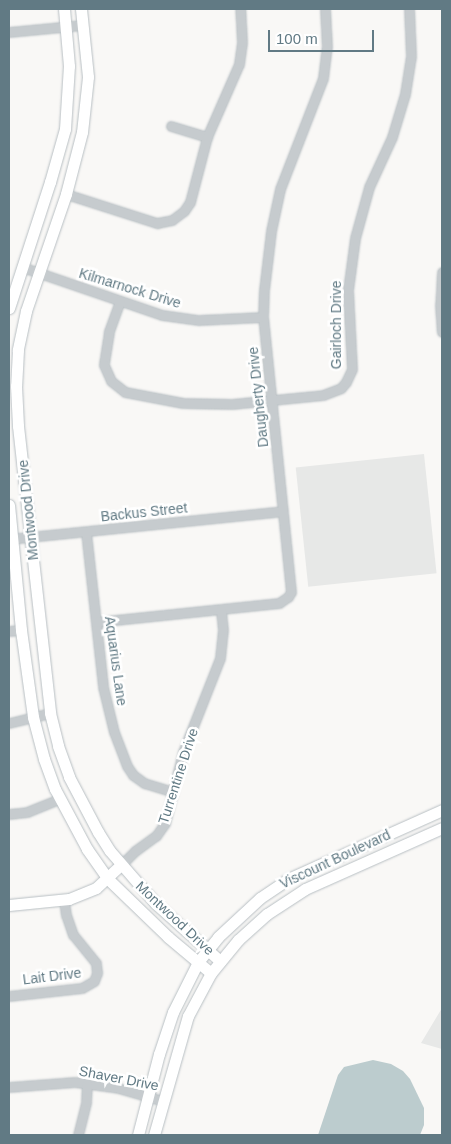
<!DOCTYPE html>
<style>
body{margin:0}
#map{position:relative;width:451px;height:1144px;overflow:hidden;background:#f9f8f6;font-family:Helvetica,sans-serif}
div>[style]{position:absolute}
[style*='--x']{left:calc(var(--x)*1px);top:calc(var(--y)*1px);width:calc(var(--w)*1px);rotate:calc(var(--a)*1deg)}
.built>*{inset:0;background:#e7e8e7;transform-origin:0 0}
.water>*{inset:0;background:#bcccce}
.roads{filter:drop-shadow(0 0 1px #b8bfc3) drop-shadow(0 0 1px #b8bfc3)}
.street>*{height:9px;margin:-4.5px;padding:0 4.5px;transform-origin:4.5px;border-radius:4.5px;background:#c6cbce}
.secondary>*{height:11px;margin:-5.5px;padding:0 5.5px;transform-origin:5.5px;border-radius:5.5px;background:#fff}
span{translate:-50% -50%;white-space:nowrap;text-align:center;line-height:1.15;-webkit-text-stroke:5px #fff;paint-order:stroke}
.street-label{font-size:14px;color:#617a84}
.frame{position:absolute;inset:0;border:10px solid #617a84;pointer-events:none}
.scale{position:absolute;left:268px;top:30px;width:106px;height:22px;box-sizing:border-box;border:2px solid #617a84;border-top:0;padding-left:6px;font-size:15px;line-height:18px;white-space:nowrap;color:#617a84;-webkit-text-stroke:4px #fff;paint-order:stroke}
</style>
<div id="map">
<div class="built">
<i style="left:424px;top:454px;width:120px;height:129px;rotate:84deg"></i>
<i style="clip-path:polygon(442px 1008px,442px 1049px,421px 1043px)"></i>
</div>
<div class="water">
<i style="clip-path:polygon(373px 1060px,391px 1064px,403px 1071px,410px 1079px,424px 1108px,424px 1125px,420px 1135px,318px 1135px,338px 1075px,344px 1067px)"></i>
</div>
<div class="roads">
<div class="street">
<i style="--x:9;--y:32;--w:74;--a:-5.4"></i>
<i style="--x:171;--y:126;--w:38;--a:17"></i>
<i style="--x:66;--y:194;--w:96;--a:17.7"></i>
<i style="--x:157;--y:223;--w:15;--a:-11"></i>
<i style="--x:172;--y:220;--w:15;--a:-37"></i>
<i style="--x:184;--y:211;--w:11;--a:-56"></i>
<i style="--x:190;--y:202;--w:67;--a:-75.3"></i>
<i style="--x:207;--y:137;--w:80;--a:-66.3"></i>
<i style="--x:239;--y:64;--w:22;--a:-82"></i>
<i style="--x:242;--y:42;--w:33;--a:-93"></i>
<i style="--x:22;--y:267;--w:148;--a:18.9"></i>
<i style="--x:162;--y:315;--w:37;--a:8"></i>
<i style="--x:199;--y:320;--w:64;--a:-2.7"></i>
<i style="--x:442;--y:272;--w:33;--a:93"></i>
<i style="--x:440;--y:305;--w:27;--a:86"></i>
<i style="--x:120;--y:301;--w:33;--a:110"></i>
<i style="--x:109;--y:332;--w:33;--a:99"></i>
<i style="--x:104;--y:365;--w:17;--a:66"></i>
<i style="--x:111;--y:381;--w:18;--a:38"></i>
<i style="--x:125;--y:392;--w:59;--a:10.7"></i>
<i style="--x:183;--y:403;--w:49;--a:1.2"></i>
<i style="--x:232;--y:404;--w:91;--a:-5.6"></i>
<i style="--x:323;--y:395;--w:19;--a:-21"></i>
<i style="--x:341;--y:388;--w:8;--a:-50"></i>
<i style="--x:346;--y:382;--w:14;--a:-65"></i>
<i style="--x:352;--y:369;--w:79;--a:-92.9"></i>
<i style="--x:348;--y:290;--w:52;--a:-82.3"></i>
<i style="--x:355;--y:238;--w:53;--a:-74.6"></i>
<i style="--x:369;--y:187;--w:55;--a:-65.3"></i>
<i style="--x:392;--y:137;--w:45;--a:-73.2"></i>
<i style="--x:405;--y:94;--w:38;--a:-81"></i>
<i style="--x:411;--y:56;--w:47;--a:-92.4"></i>
<i style="--x:86;--y:532;--w:156;--a:83.7"></i>
<i style="--x:103;--y:687;--w:46;--a:76.3"></i>
<i style="--x:114;--y:732;--w:36;--a:69"></i>
<i style="--x:127;--y:766;--w:11;--a:56"></i>
<i style="--x:133;--y:775;--w:14;--a:36"></i>
<i style="--x:144;--y:783;--w:30;--a:17"></i>
<i style="--x:9;--y:539;--w:275;--a:-5.8"></i>
<i style="--x:96;--y:622;--w:184;--a:-5.9"></i>
<i style="--x:279;--y:603;--w:11;--a:-34"></i>
<i style="--x:288;--y:597;--w:6;--a:-59"></i>
<i style="--x:291;--y:592;--w:276;--a:-95.8"></i>
<i style="--x:263;--y:317;--w:27;--a:-88"></i>
<i style="--x:264;--y:290;--w:59;--a:-83.2"></i>
<i style="--x:271;--y:231;--w:43;--a:-77.9"></i>
<i style="--x:280;--y:189;--w:119;--a:-68.8"></i>
<i style="--x:323;--y:78;--w:31;--a:-83"></i>
<i style="--x:327;--y:47;--w:38;--a:-93"></i>
<i style="--x:9;--y:631;--w:12;--a:-5"></i>
<i style="--x:9;--y:723;--w:42;--a:-13.7"></i>
<i style="--x:9;--y:814;--w:18;--a:-6"></i>
<i style="--x:27;--y:812;--w:35;--a:-22"></i>
<i style="--x:121;--y:865;--w:20;--a:-45"></i>
<i style="--x:135;--y:851;--w:26;--a:-36"></i>
<i style="--x:156;--y:836;--w:16;--a:-55"></i>
<i style="--x:165;--y:823;--w:73;--a:-75.8"></i>
<i style="--x:183;--y:752;--w:101;--a:-68.5"></i>
<i style="--x:220;--y:658;--w:28;--a:-84"></i>
<i style="--x:223;--y:630;--w:20;--a:-96"></i>
<i style="--x:9;--y:996;--w:73;--a:-6.3"></i>
<i style="--x:82;--y:988;--w:14;--a:-30"></i>
<i style="--x:94;--y:981;--w:9;--a:-69"></i>
<i style="--x:97;--y:973;--w:10;--a:-96"></i>
<i style="--x:96;--y:963;--w:36;--a:-129"></i>
<i style="--x:73;--y:935;--w:21;--a:-109"></i>
<i style="--x:66;--y:915;--w:15;--a:-98"></i>
<i style="--x:9;--y:1087;--w:66;--a:-4.3"></i>
<i style="--x:75;--y:1082;--w:43;--a:7.9"></i>
<i style="--x:118;--y:1088;--w:47;--a:16.1"></i>
<i style="--x:78;--y:1135;--w:34;--a:-76"></i>
<i style="--x:86;--y:1102;--w:19;--a:-87"></i>
</div>
<div class="secondary">
<i style="--x:81;--y:9;--w:68;--a:84.1"></i>
<i style="--x:88;--y:77;--w:55;--a:96.2"></i>
<i style="--x:82;--y:132;--w:64;--a:104.5"></i>
<i style="--x:66;--y:194;--w:124;--a:108.9"></i>
<i style="--x:26;--y:311;--w:40;--a:102"></i>
<i style="--x:18;--y:350;--w:36;--a:93"></i>
<i style="--x:16;--y:386;--w:40;--a:87.1"></i>
<i style="--x:18;--y:426;--w:289;--a:83.6"></i>
<i style="--x:50;--y:713;--w:34;--a:76"></i>
<i style="--x:58;--y:746;--w:33;--a:70"></i>
<i style="--x:69;--y:777;--w:62;--a:62.2"></i>
<i style="--x:98;--y:832;--w:22;--a:58"></i>
<i style="--x:110;--y:851;--w:70;--a:49"></i>
<i style="--x:156;--y:904;--w:86;--a:41.7"></i>
<i style="--x:9;--y:308;--w:133;--a:-72"></i>
<i style="--x:50;--y:182;--w:55;--a:-74.2"></i>
<i style="--x:65;--y:129;--w:63;--a:-86.4"></i>
<i style="--x:69;--y:66;--w:57;--a:-95"></i>
<i style="--x:9;--y:505;--w:126;--a:84.5"></i>
<i style="--x:21;--y:630;--w:88;--a:82.1"></i>
<i style="--x:33;--y:717;--w:43;--a:75.3"></i>
<i style="--x:44;--y:759;--w:32;--a:70"></i>
<i style="--x:55;--y:789;--w:68;--a:61.9"></i>
<i style="--x:87;--y:849;--w:37;--a:55"></i>
<i style="--x:108;--y:879;--w:83;--a:44"></i>
<i style="--x:168;--y:937;--w:56;--a:39.9"></i>
<i style="--x:9;--y:905;--w:60;--a:-5.7"></i>
<i style="--x:69;--y:899;--w:29;--a:-22"></i>
<i style="--x:96;--y:888;--w:34;--a:-43"></i>
<i style="--x:138;--y:1135;--w:84;--a:-75.5"></i>
<i style="--x:159;--y:1054;--w:44;--a:-71.6"></i>
<i style="--x:173;--y:1012;--w:56;--a:-63.4"></i>
<i style="--x:198;--y:962;--w:32;--a:-51"></i>
<i style="--x:218;--y:937;--w:57;--a:-42.9"></i>
<i style="--x:260;--y:898;--w:34;--a:-34"></i>
<i style="--x:288;--y:879;--w:169;--a:-24.1"></i>
<i style="--x:154;--y:1135;--w:124;--a:-74.1"></i>
<i style="--x:188;--y:1016;--w:49;--a:-61.9"></i>
<i style="--x:211;--y:973;--w:43;--a:-50.7"></i>
<i style="--x:238;--y:940;--w:39;--a:-42"></i>
<i style="--x:267;--y:914;--w:45;--a:-33.3"></i>
<i style="--x:305;--y:889;--w:150;--a:-24"></i>
</div>
</div>
<div class="street-label">
<span style="left:130px;top:288px;rotate:17deg">Kilmarnock Drive</span>
<span style="left:336px;top:325px;rotate:-90deg">Gairloch Drive</span>
<span style="left:258px;top:397px;rotate:-96deg">Daugherty Drive</span>
<span style="left:28px;top:510px;rotate:-96deg">Montwood Drive</span>
<span style="left:144px;top:512px;rotate:-6deg">Backus Street</span>
<span style="left:116px;top:661px;rotate:82deg">Aquarius Lane</span>
<span style="left:178px;top:776px;rotate:-72deg">Turrentine Drive</span>
<span style="left:335px;top:859px;rotate:-25deg">Viscount Boulevard</span>
<span style="left:175px;top:918px;rotate:43deg">Montwood Drive</span>
<span style="left:52px;top:976px;rotate:-7deg">Lait Drive</span>
<span style="left:119px;top:1078px;rotate:11deg">Shaver Drive</span>
</div>
<div class="frame"></div>
<div class="scale">100 m</div>
</div>
